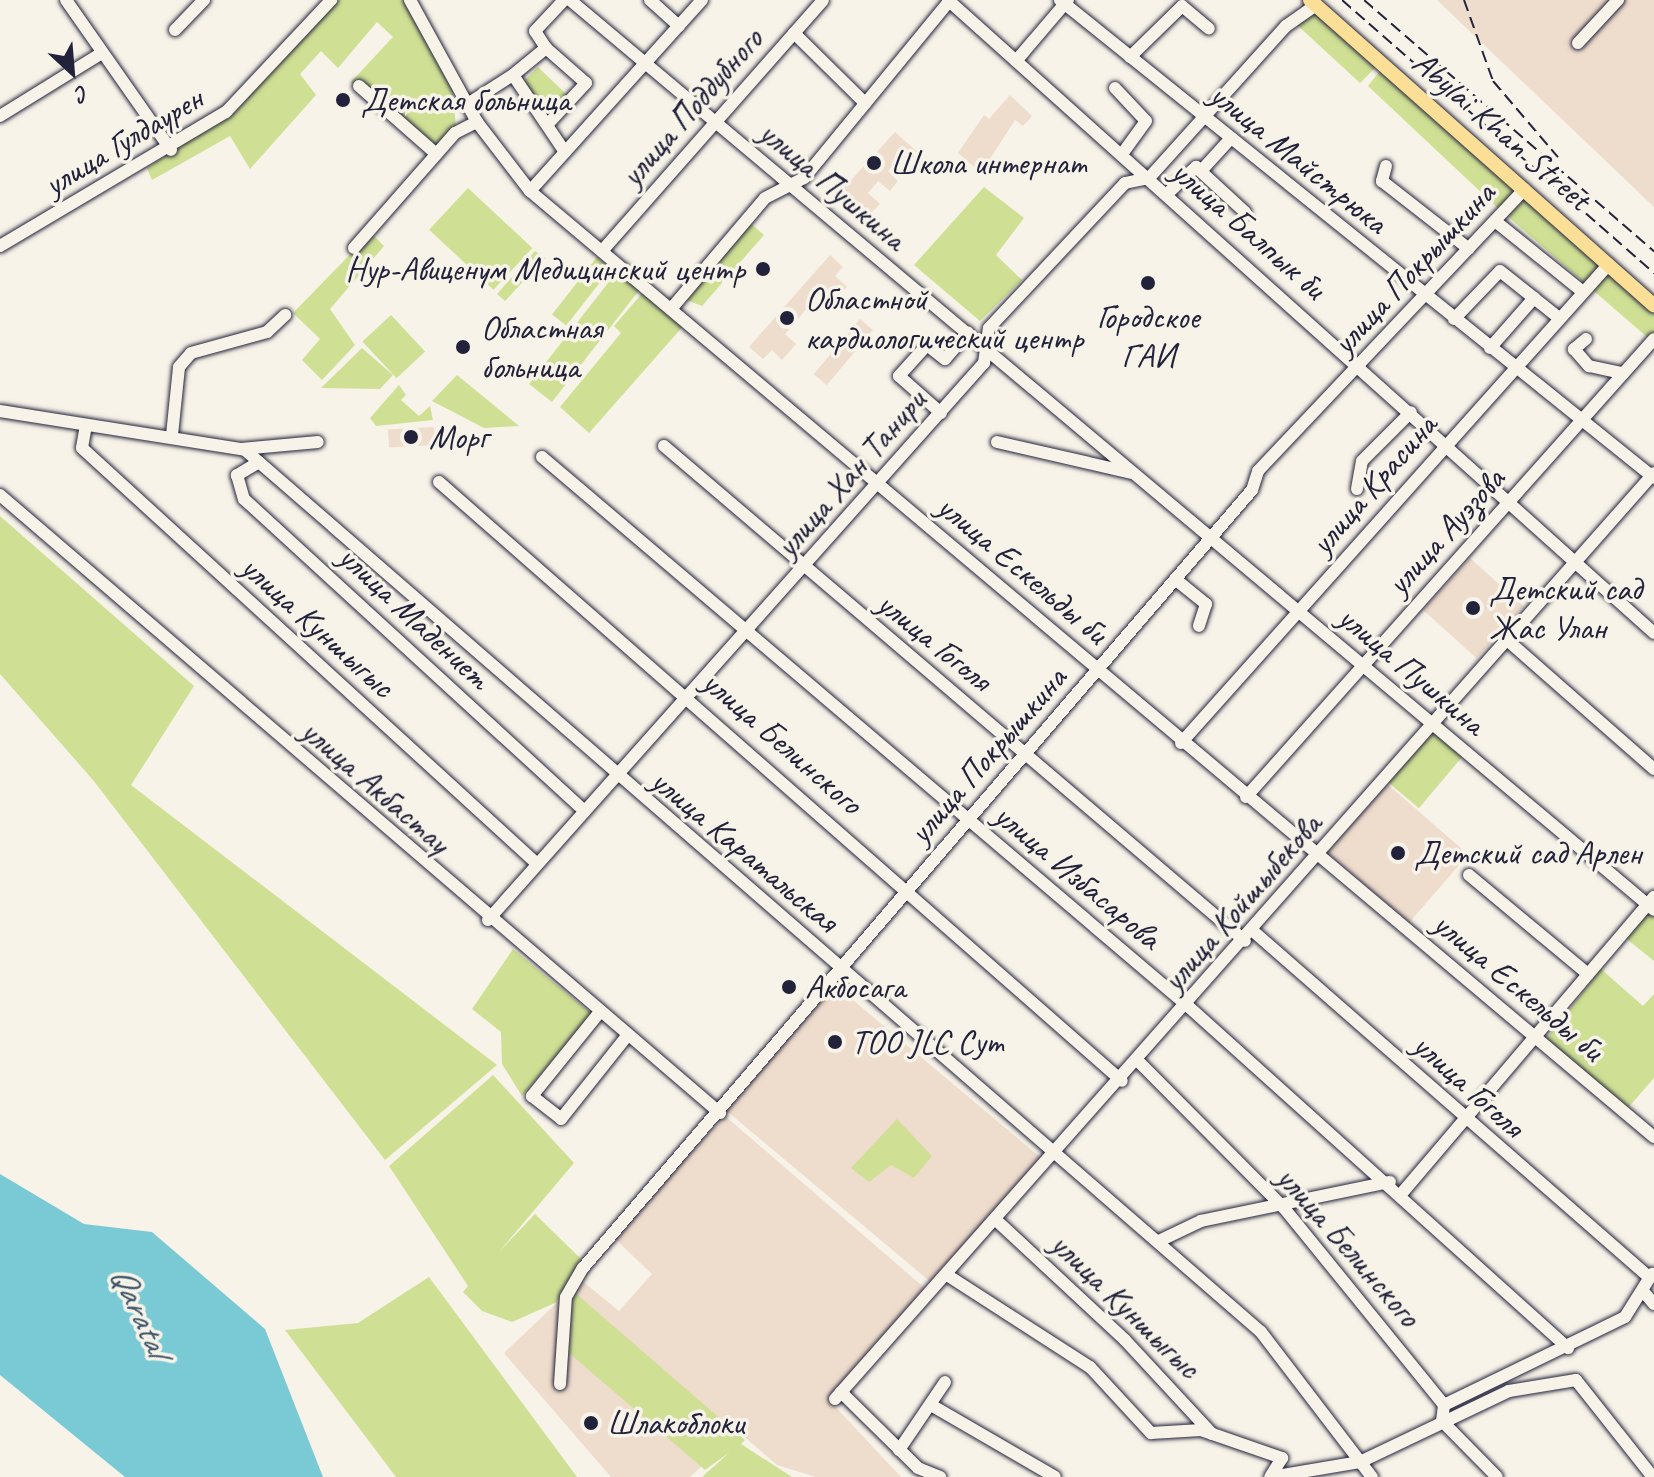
<!DOCTYPE html>
<meta charset="utf-8">
<style>
body{margin:0}
#map{position:relative;width:1654px;height:1477px;overflow:hidden;background:#f7f3e8;font-family:Caveat,sans-serif}
div>[style]{position:absolute}
[style*='--x']{left:calc(var(--x)*1px);top:calc(var(--y)*1px);width:calc(var(--w)*1px);rotate:calc(var(--a)*1deg)}
.built>*{inset:0;background:#eedccc;transform-origin:0 0}
.green>*{inset:0;background:#cfe094;transform-origin:0 0}
.water>*{inset:0;background:#7acad5}
.roads{filter:drop-shadow(0 0 2px #22223b) drop-shadow(0 0 2px #22223b)}
.minor>*{height:12px;margin:-6px;padding:0 6px;transform-origin:6px;border-radius:6px;background:#f7f3e8}
.major>*{height:14px;margin:-7px;padding:0 7px;transform-origin:7px;border-radius:7px;background:#fbdf96}
.rail>*{height:2px;margin-top:-1px;transform-origin:0;background:repeating-linear-gradient(90deg,#22223b 0 12px,transparent 0 18px)}
.dots>*{width:22px;height:22px;translate:-50% -50%;box-sizing:border-box;border:4px solid #f7f3e8;border-radius:50%}
span{translate:-50% -50%;white-space:nowrap;text-align:center;line-height:1.15;-webkit-text-stroke:7px #f7f3e8;paint-order:stroke}
.poi-label{font-size:34px;color:#22223b}
.left{translate:0 -50%;text-align:left}
.right{translate:-100% -50%;text-align:right}
.street-label{font-size:34px;color:#22223b}
.water-label{font-size:36px;color:#3c5469;font-style:italic}
.north{position:absolute;left:32px;top:32px;width:80px;height:80px;-webkit-text-stroke:6px #f7f3e8;paint-order:stroke;rotate:154deg;font-size:22px;font-weight:700;line-height:32px;text-align:center;color:#22223b}
.north::after{content:'';display:block;margin:auto;width:28px;height:36px;background:#22223b;clip-path:polygon(50% 0,100% 100%,50% 72%,0 100%)}
</style>
<div id="map">
<div class="built">
<i style="clip-path:polygon(1437px 0,1654px 0,1654px 207px)"></i>
<i style="clip-path:polygon(1010px 95px,1032px 116px,1023px 126px,1015px 120px,981px 173px,958px 153px,984px 115px,989px 119px)"></i>
<i style="clip-path:polygon(895px 132px,923px 157px,913px 167px,901px 156px,888px 171px,898px 181px,890px 191px,878px 181px,868px 193px,880px 204px,870px 214px,843px 189px)"></i>
<i style="clip-path:polygon(830px 255px,843px 267px,835px 276px,847px 287px,834px 301px,822px 291px,785px 334px,796px 344px,782px 360px,772px 350px,763px 359px,749px 347px)"></i>
<i style="left:860px;top:319px;width:17px;height:72px;rotate:40deg"></i>
<i style="left:434px;top:427px;width:18px;height:46px;rotate:87deg"></i>
<i style="left:1470px;top:558px;width:72px;height:70px;rotate:42deg"></i>
<i style="left:1386px;top:783px;width:109px;height:91px;rotate:41deg"></i>
<i style="left:829px;top:980px;width:285px;height:166px;rotate:40deg"></i>
<i style="clip-path:polygon(725px 1116px,927px 1290px,829px 1400px,901px 1477px,816px 1477px,777px 1465px,739px 1432px,690px 1477px,611px 1477px,504px 1353px,581px 1280px,619px 1311px,652px 1274px,612px 1236px)"></i>
</div>
<div class="green">
<i style="clip-path:polygon(333px 0,407px 0,452px 76px,456px 130px,436px 151px,351px 82px,393px 37px,377px 22px,338px 68px,321px 51px,300px 74px,316px 95px,250px 169px,230px 136px,152px 180px,147px 168px,231px 112px)"></i>
<i style="clip-path:polygon(1317px 9px,1379px 64px,1360px 83px,1295px 23px)"></i>
<i style="clip-path:polygon(538px 67px,566px 94px,546px 117px,523px 82px)"></i>
<i style="clip-path:polygon(1383px 67px,1521px 188px,1501px 211px,1368px 86px)"></i>
<i style="clip-path:polygon(984px 187px,1024px 218px,996px 255px,1022px 280px,980px 321px,914px 265px)"></i>
<i style="left:468px;top:188px;width:88px;height:57px;rotate:43deg"></i>
<i style="clip-path:polygon(1527px 195px,1654px 311px,1654px 343px,1506px 215px)"></i>
<i style="clip-path:polygon(749px 222px,764px 235px,702px 306px,684px 299px)"></i>
<i style="clip-path:polygon(371px 233px,384px 246px,330px 309px,355px 345px,322px 380px,302px 360px,320px 339px,293px 313px)"></i>
<i style="clip-path:polygon(535px 251px,545px 258px,505px 301px,497px 294px)"></i>
<i style="left:597px;top:257px;width:18px;height:73px;rotate:38deg"></i>
<i style="left:619px;top:269px;width:29px;height:146px;rotate:38deg"></i>
<i style="clip-path:polygon(645px 290px,685px 324px,589px 433px,560px 407px,621px 333px,614px 326px)"></i>
<i style="left:391px;top:315px;width:50px;height:39px;rotate:47deg"></i>
<i style="clip-path:polygon(362px 348px,393px 375px,380px 389px,321px 388px)"></i>
<i style="clip-path:polygon(457px 375px,519px 426px,484px 428px,432px 401px)"></i>
<i style="clip-path:polygon(399px 385px,406px 395px,401px 400px,419px 416px,430px 406px,433px 420px,376px 426px,370px 418px)"></i>
<i style="clip-path:polygon(0 516px,194px 686px,131px 785px,497px 1065px,385px 1160px,93px 780px,0 674px)"></i>
<i style="left:1431px;top:727px;width:43px;height:70px;rotate:40deg"></i>
<i style="clip-path:polygon(1649px 909px,1654px 914px,1654px 961px,1623px 936px)"></i>
<i style="clip-path:polygon(513px 949px,592px 1014px,522px 1096px,502px 1064px,501px 1032px,472px 1009px)"></i>
<i style="clip-path:polygon(1601px 969px,1643px 1006px,1654px 994px,1654px 1078px,1626px 1110px,1546px 1039px)"></i>
<i style="clip-path:polygon(493px 1075px,574px 1163px,499px 1252px,535px 1214px,581px 1259px,557px 1302px,512px 1322px,482px 1311px,463px 1292px,468px 1286px,389px 1166px)"></i>
<i style="clip-path:polygon(897px 1119px,932px 1156px,914px 1178px,891px 1165px,869px 1182px,851px 1168px)"></i>
<i style="clip-path:polygon(429px 1277px,577px 1477px,396px 1477px,285px 1330px,358px 1323px)"></i>
<i style="clip-path:polygon(573px 1291px,745px 1440px,741px 1444px,792px 1477px,702px 1477px,730px 1452px,705px 1470px,569px 1353px)"></i>
</div>
<div class="water">
<i style="clip-path:polygon(0 1174px,84px 1224px,152px 1232px,265px 1329px,323px 1477px,125px 1477px,0 1375px)"></i>
</div>
<div class="roads">
<div class="minor">
<i style="--x:66;--y:0;--w:183;--a:55"></i>
<i style="--x:410;--y:0;--w:139;--a:61.2"></i>
<i style="--x:477;--y:122;--w:87;--a:52.5"></i>
<i style="--x:530;--y:191;--w:1469;--a:40.09"></i>
<i style="--x:570;--y:0;--w:1415;--a:40.01"></i>
<i style="--x:650;--y:0;--w:39;--a:42"></i>
<i style="--x:948;--y:0;--w:948;--a:41.88"></i>
<i style="--x:1060;--y:0;--w:762;--a:38.82"></i>
<i style="--x:175;--y:30;--w:42;--a:-46"></i>
<i style="--x:794;--y:33;--w:100;--a:44.6"></i>
<i style="--x:1578;--y:43;--w:59;--a:-47.1"></i>
<i style="--x:546;--y:48;--w:20;--a:-123"></i>
<i style="--x:535;--y:31;--w:42;--a:-46.9"></i>
<i style="--x:1130;--y:57;--w:73;--a:-44.4"></i>
<i style="--x:1182;--y:6;--w:35;--a:40"></i>
<i style="--x:1016;--y:61;--w:80;--a:-49.6"></i>
<i style="--x:513;--y:75;--w:43;--a:-39.3"></i>
<i style="--x:546;--y:48;--w:53;--a:41.2"></i>
<i style="--x:586;--y:83;--w:57;--a:132.9"></i>
<i style="--x:359;--y:86;--w:103;--a:41.4"></i>
<i style="--x:1115;--y:88;--w:45;--a:46.8"></i>
<i style="--x:1146;--y:121;--w:41;--a:126"></i>
<i style="--x:469;--y:103;--w:52;--a:-32.5"></i>
<i style="--x:513;--y:75;--w:93;--a:56"></i>
<i style="--x:0;--y:116;--w:120;--a:-31.7"></i>
<i style="--x:1386;--y:166;--w:16;--a:105"></i>
<i style="--x:1382;--y:181;--w:110;--a:38"></i>
<i style="--x:1201;--y:171;--w:45;--a:-47.7"></i>
<i style="--x:530;--y:191;--w:257;--a:-48"></i>
<i style="--x:1167;--y:194;--w:40;--a:-43"></i>
<i style="--x:1196;--y:167;--w:67;--a:42.6"></i>
<i style="--x:1495;--y:221;--w:113;--a:38.9"></i>
<i style="--x:0;--y:246;--w:263;--a:-30.7"></i>
<i style="--x:226;--y:112;--w:154;--a:-46.8"></i>
<i style="--x:354;--y:248;--w:153;--a:-48.7"></i>
<i style="--x:455;--y:133;--w:25;--a:-27"></i>
<i style="--x:602;--y:251;--w:334;--a:-48.6"></i>
<i style="--x:671;--y:309;--w:145;--a:-49.7"></i>
<i style="--x:765;--y:198;--w:44;--a:-27.1"></i>
<i style="--x:804;--y:178;--w:230;--a:-50.6"></i>
<i style="--x:1454;--y:319;--w:66;--a:-46.2"></i>
<i style="--x:1500;--y:271;--w:75;--a:38.5"></i>
<i style="--x:1586;--y:339;--w:16;--a:140"></i>
<i style="--x:1574;--y:349;--w:23;--a:49"></i>
<i style="--x:1589;--y:366;--w:35;--a:12"></i>
<i style="--x:1490;--y:348;--w:67;--a:-48.7"></i>
<i style="--x:0;--y:411;--w:248;--a:9"></i>
<i style="--x:245;--y:450;--w:1345;--a:40.96"></i>
<i style="--x:1261;--y:1332;--w:183;--a:52.6"></i>
<i style="--x:941;--y:413;--w:56;--a:-138.6"></i>
<i style="--x:899;--y:376;--w:42;--a:-47.9"></i>
<i style="--x:927;--y:345;--w:23;--a:38"></i>
<i style="--x:945;--y:359;--w:35;--a:-49"></i>
<i style="--x:86;--y:425;--w:23;--a:100"></i>
<i style="--x:82;--y:448;--w:612;--a:42.42"></i>
<i style="--x:172;--y:435;--w:68;--a:-84.1"></i>
<i style="--x:179;--y:367;--w:18;--a:-49"></i>
<i style="--x:191;--y:353;--w:79;--a:-15.4"></i>
<i style="--x:267;--y:332;--w:25;--a:-43"></i>
<i style="--x:997;--y:442;--w:139;--a:12.9"></i>
<i style="--x:664;--y:446;--w:763;--a:40.43"></i>
<i style="--x:241;--y:449;--w:77;--a:-5.2"></i>
<i style="--x:542;--y:457;--w:849;--a:40.37"></i>
<i style="--x:1189;--y:1007;--w:510;--a:41.98"></i>
<i style="--x:259;--y:462;--w:26;--a:149"></i>
<i style="--x:237;--y:475;--w:25;--a:74"></i>
<i style="--x:244;--y:499;--w:462;--a:42.5"></i>
<i style="--x:439;--y:482;--w:908;--a:41.25"></i>
<i style="--x:1357;--y:489;--w:28;--a:-80"></i>
<i style="--x:1362;--y:461;--w:69;--a:-45"></i>
<i style="--x:0;--y:495;--w:949;--a:40.64"></i>
<i style="--x:1175;--y:579;--w:40;--a:39"></i>
<i style="--x:1206;--y:604;--w:23;--a:108"></i>
<i style="--x:1506;--y:639;--w:197;--a:41.3"></i>
<i style="--x:1181;--y:743;--w:642;--a:-48.22"></i>
<i style="--x:1246;--y:797;--w:613;--a:-48.3"></i>
<i style="--x:1469;--y:875;--w:155;--a:39.8"></i>
<i style="--x:488;--y:920;--w:746;--a:-48.32"></i>
<i style="--x:984;--y:363;--w:35;--a:-82"></i>
<i style="--x:989;--y:328;--w:199;--a:-46.8"></i>
<i style="--x:1125;--y:183;--w:25;--a:-12"></i>
<i style="--x:1149;--y:178;--w:205;--a:-48"></i>
<i style="--x:1286;--y:26;--w:37;--a:-35"></i>
<i style="--x:1253;--y:931;--w:527;--a:41.16"></i>
<i style="--x:599;--y:1013;--w:107;--a:128.9"></i>
<i style="--x:532;--y:1096;--w:37;--a:38"></i>
<i style="--x:561;--y:1119;--w:106;--a:-51.5"></i>
<i style="--x:1139;--y:1062;--w:206;--a:45.2"></i>
<i style="--x:1284;--y:1208;--w:254;--a:50.9"></i>
<i style="--x:1444;--y:1405;--w:16;--a:97"></i>
<i style="--x:1442;--y:1421;--w:78;--a:45.5"></i>
<i style="--x:1402;--y:1193;--w:389;--a:-49.6"></i>
<i style="--x:996;--y:1220;--w:176;--a:42.9"></i>
<i style="--x:1125;--y:1340;--w:128;--a:47.2"></i>
<i style="--x:1159;--y:1241;--w:47;--a:-25.5"></i>
<i style="--x:1201;--y:1221;--w:193;--a:-11.7"></i>
<i style="--x:947;--y:1275;--w:170;--a:32.8"></i>
<i style="--x:1090;--y:1367;--w:90;--a:47.3"></i>
<i style="--x:1151;--y:1433;--w:50;--a:-3.4"></i>
<i style="--x:1201;--y:1430;--w:86;--a:19.1"></i>
<i style="--x:1282;--y:1458;--w:22;--a:122"></i>
<i style="--x:1643;--y:1291;--w:17;--a:50"></i>
<i style="--x:560;--y:1384;--w:87;--a:-86.1"></i>
<i style="--x:566;--y:1297;--w:34;--a:-60"></i>
<i style="--x:583;--y:1268;--w:1026;--a:-49.31"></i>
<i style="--x:1252;--y:490;--w:20;--a:-72"></i>
<i style="--x:1258;--y:471;--w:388;--a:-46.6"></i>
<i style="--x:841;--y:1392;--w:108;--a:44.6"></i>
<i style="--x:918;--y:1468;--w:24;--a:22"></i>
<i style="--x:835;--y:1399;--w:1236;--a:-48.51"></i>
<i style="--x:931;--y:1405;--w:143;--a:30.1"></i>
<i style="--x:1444;--y:1405;--w:201;--a:-25.9"></i>
<i style="--x:1625;--y:1317;--w:51;--a:-57.9"></i>
<i style="--x:899;--y:1450;--w:82;--a:-55.9"></i>
<i style="--x:1271;--y:1477;--w:90;--a:-9.6"></i>
<i style="--x:1360;--y:1462;--w:165;--a:-25.5"></i>
<i style="--x:1509;--y:1391;--w:68;--a:-9.3"></i>
<i style="--x:1576;--y:1380;--w:124;--a:51.6"></i>
</div>
<div class="major">
<i style="--x:1310;--y:0;--w:460;--a:41.6"></i>
</div>
</div>
<div class="rail">
<i style="--x:1342;--y:0;--w:415;--a:41.2"></i>
<i style="--x:1364;--y:0;--w:384;--a:40.9"></i>
<i style="--x:1464;--y:0;--w:86;--a:70.3"></i>
<i style="--x:1493;--y:81;--w:100;--a:49.5"></i>
</div>
<div class="dots">
<i style="left:343px;top:100px;background:#22223b"></i>
<i style="left:874px;top:163px;background:#22223b"></i>
<i style="left:763px;top:269px;background:#22223b"></i>
<i style="left:1148px;top:283px;background:#22223b"></i>
<i style="left:787px;top:318px;background:#22223b"></i>
<i style="left:463px;top:347px;background:#22223b"></i>
<i style="left:411px;top:437px;background:#22223b"></i>
<i style="left:1473px;top:608px;background:#22223b"></i>
<i style="left:1398px;top:853px;background:#22223b"></i>
<i style="left:789px;top:987px;background:#22223b"></i>
<i style="left:835px;top:1042px;background:#22223b"></i>
<i style="left:591px;top:1423px;background:#22223b"></i>
</div>
<div class="poi-label">
<span class="left" style="left:361px;top:100px">Детская больница</span>
<span class="left" style="left:890px;top:163px">Школа интернат</span>
<span class="right" style="left:745px;top:269px">Нур-Авиценум Медицинский центр</span>
<span class="left" style="left:805px;top:318px">Областной<br>кардиологический центр</span>
<span style="left:1148px;top:336px">Городское<br>ГАИ</span>
<span class="left" style="left:481px;top:347px">Областная<br>больница</span>
<span class="left" style="left:429px;top:437px">Морг</span>
<span class="left" style="left:1489px;top:608px">Детский сад<br>Жас Улан</span>
<span class="left" style="left:1414px;top:853px">Детский сад Арлен</span>
<span class="left" style="left:805px;top:987px">Акбосага</span>
<span class="left" style="left:851px;top:1042px">ТОО JLC Сут</span>
<span class="left" style="left:607px;top:1423px">Шлакоблоки</span>
</div>
<div class="street-label">
<span style="left:691px;top:107px;rotate:-49deg">улица Поддубного</span>
<span style="left:1502px;top:130px;rotate:41deg">Abylai Khan Street</span>
<span style="left:123px;top:141px;rotate:-31deg">улица Гулдаурен</span>
<span style="left:1299px;top:158px;rotate:39deg">улица Майстрюка</span>
<span style="left:833px;top:185px;rotate:40deg">улица Пушкина</span>
<span style="left:1249px;top:229px;rotate:41deg">улица Балпык би</span>
<span style="left:1413px;top:268px;rotate:-47deg">улица Покрышкина</span>
<span style="left:850px;top:473px;rotate:-49deg">улица Хан Танири</span>
<span style="left:1373px;top:484px;rotate:-49deg">улица Красина</span>
<span style="left:1445px;top:531px;rotate:-48deg">улица Ауэзова</span>
<span style="left:1023px;top:569px;rotate:40deg">улица Ескельды би</span>
<span style="left:415px;top:617px;rotate:43deg">улица Мадениет</span>
<span style="left:318px;top:626px;rotate:42deg">улица Куншыгыс</span>
<span style="left:935px;top:641px;rotate:39deg">улица Гоголя</span>
<span style="left:1412px;top:670px;rotate:40deg">улица Пушкина</span>
<span style="left:783px;top:742px;rotate:41deg">улица Белинского</span>
<span style="left:987px;top:755px;rotate:-49deg">улица Покрышкина</span>
<span style="left:376px;top:786px;rotate:41deg">улица Акбастау</span>
<span style="left:745px;top:850px;rotate:40deg">улица Каратальская</span>
<span style="left:1078px;top:876px;rotate:40deg">улица Избасарова</span>
<span style="left:1241px;top:902px;rotate:-49deg">улица Койшыбекова</span>
<span style="left:1519px;top:986px;rotate:40deg">улица Ескельды би</span>
<span style="left:1469px;top:1085px;rotate:42deg">улица Гоголя</span>
<span style="left:1349px;top:1246px;rotate:49deg">улица Белинского</span>
<span style="left:1126px;top:1305px;rotate:44deg">улица Куншыгыс</span>
</div>
<div class="water-label">
<span style="left:140px;top:1311px;rotate:65deg">Qaratal</span>
</div>
<div class="north">С</div>
</div>
